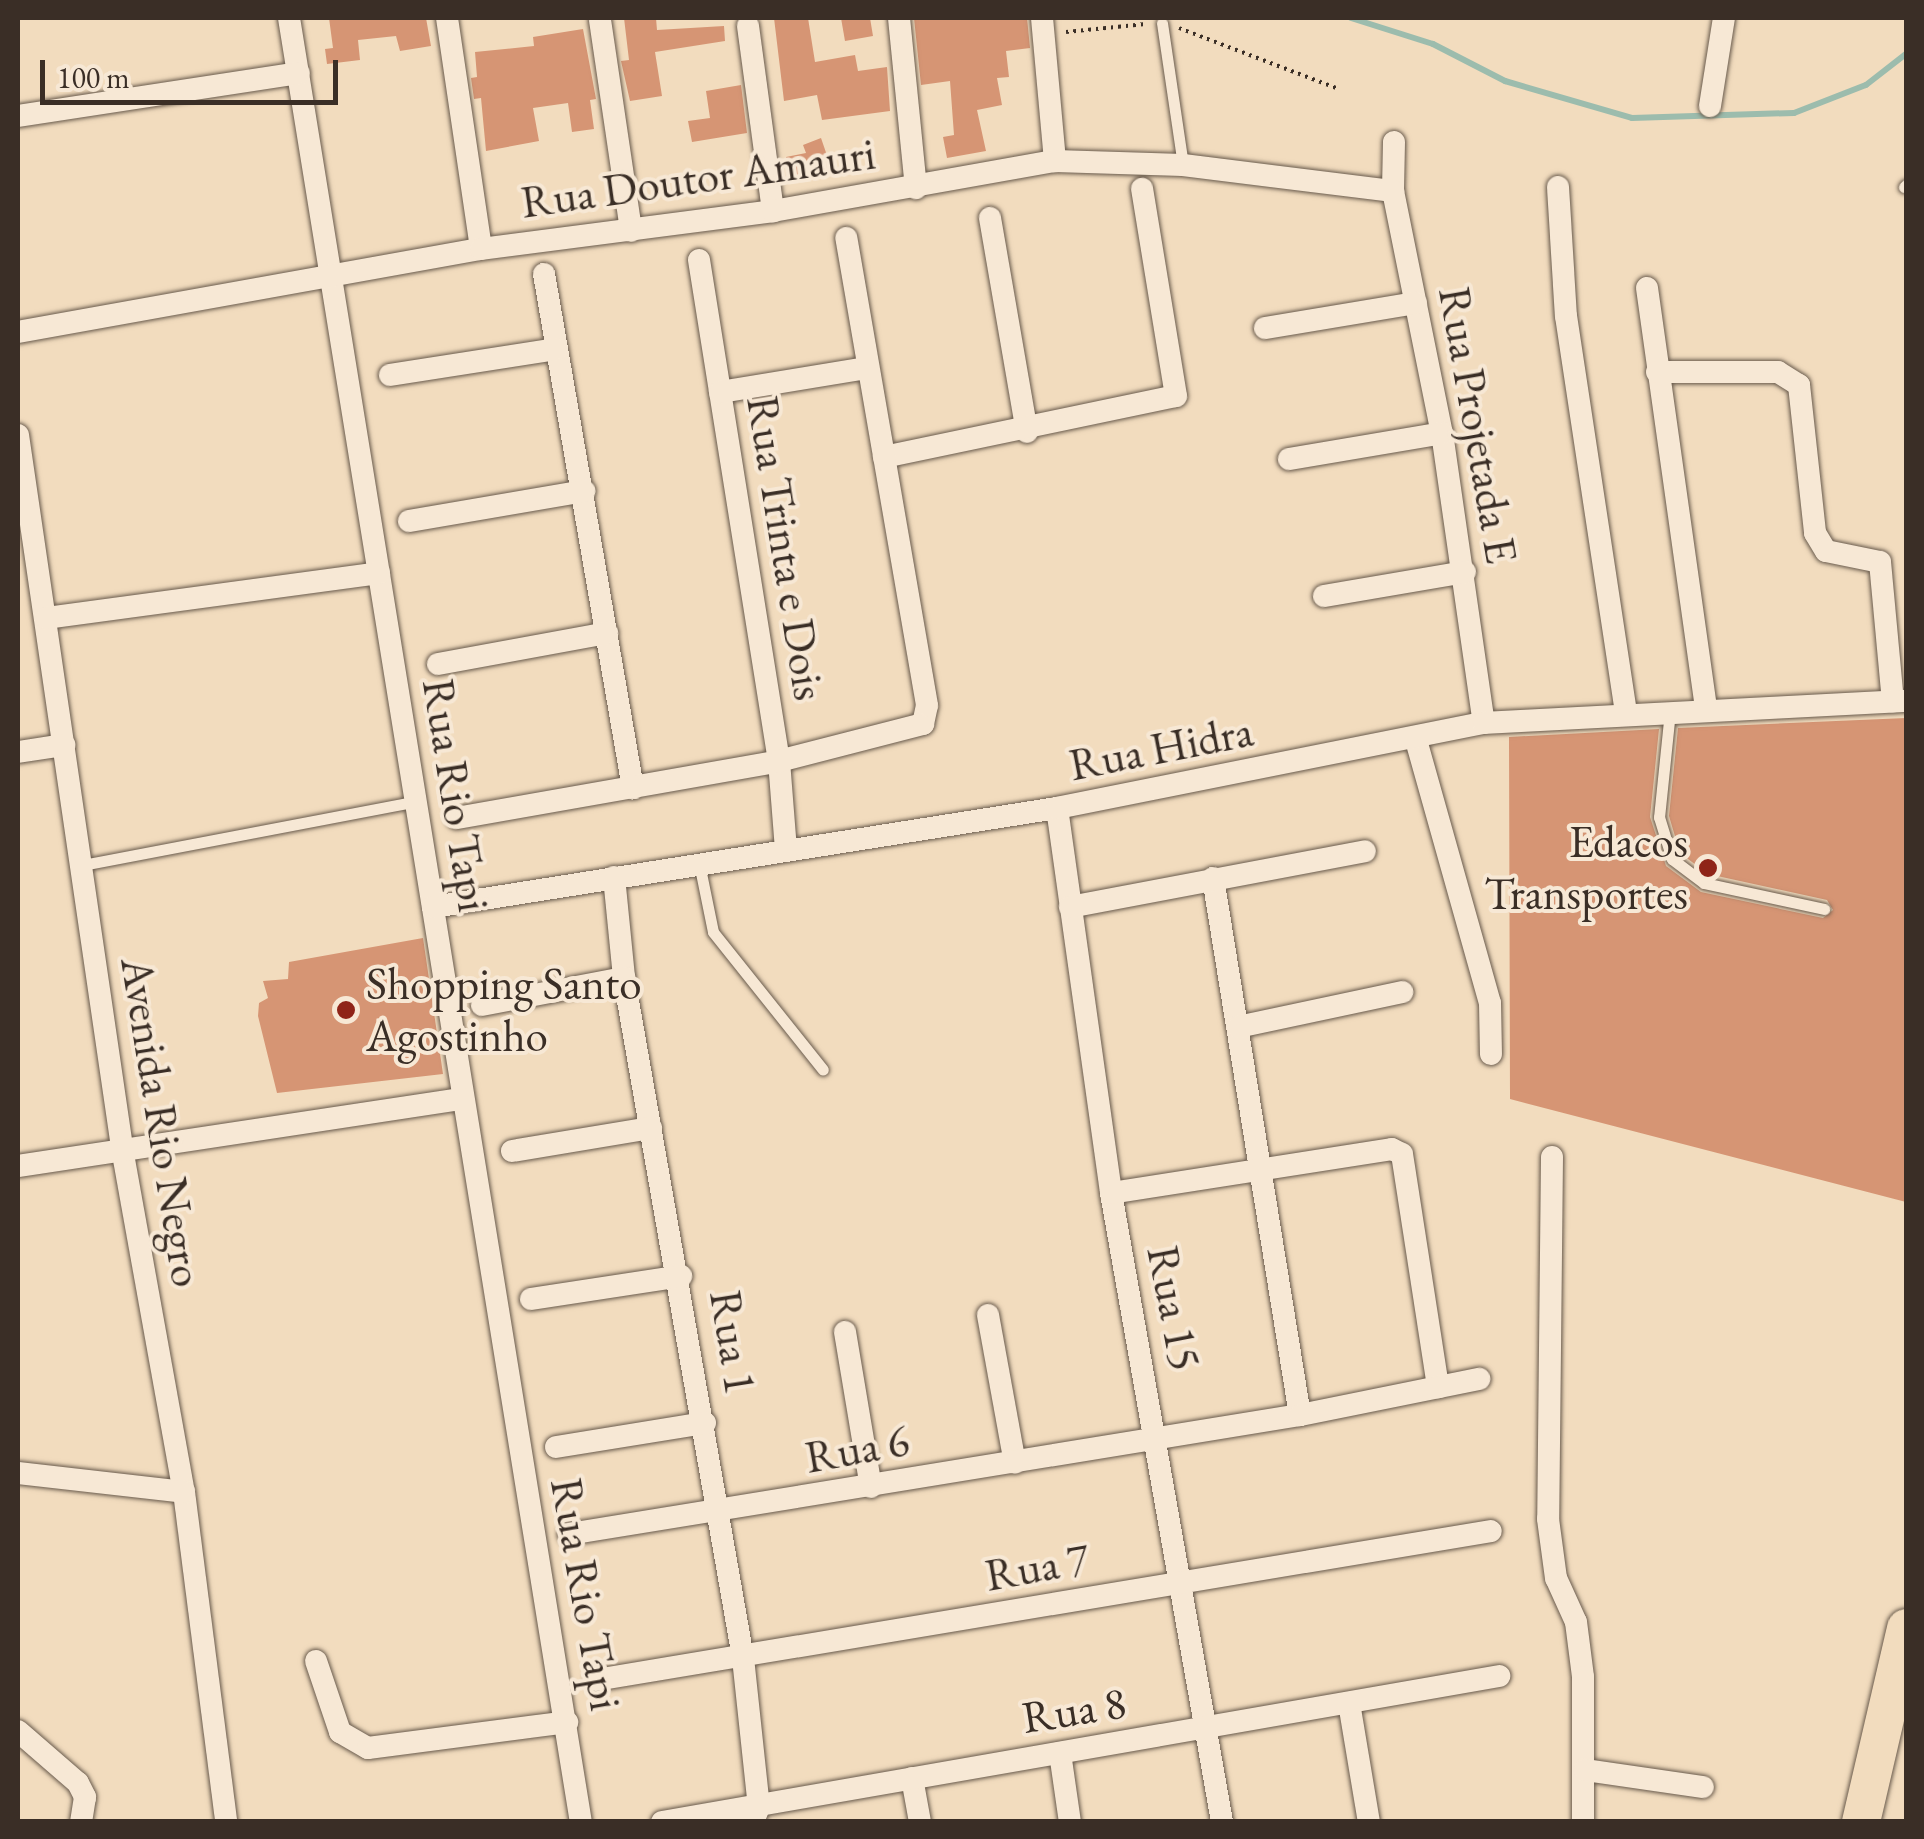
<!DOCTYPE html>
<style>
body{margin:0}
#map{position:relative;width:1924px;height:1839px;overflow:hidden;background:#f2dcbe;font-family:"EB Garamond",serif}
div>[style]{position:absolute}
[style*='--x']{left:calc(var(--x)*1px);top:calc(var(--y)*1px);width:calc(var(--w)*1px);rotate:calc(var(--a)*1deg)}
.stream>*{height:6px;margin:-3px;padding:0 3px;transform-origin:3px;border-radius:3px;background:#9cbcad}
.building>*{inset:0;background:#d69574}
.path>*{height:4px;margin-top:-2px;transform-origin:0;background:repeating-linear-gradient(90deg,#3a2e26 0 2.5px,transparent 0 7.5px)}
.roads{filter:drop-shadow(0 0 2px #685a4c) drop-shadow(0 0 2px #685a4c)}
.service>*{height:11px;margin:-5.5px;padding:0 5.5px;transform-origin:5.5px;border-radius:5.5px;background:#f7e8d5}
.minor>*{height:22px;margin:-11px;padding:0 11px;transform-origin:11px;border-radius:11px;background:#f7e8d5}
.trunk>*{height:38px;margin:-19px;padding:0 19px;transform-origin:19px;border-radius:19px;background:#f2dcbe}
.dots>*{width:28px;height:28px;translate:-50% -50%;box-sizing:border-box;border:5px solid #f7e8d5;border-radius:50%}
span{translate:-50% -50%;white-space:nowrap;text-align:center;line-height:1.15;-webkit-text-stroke:8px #f7e8d5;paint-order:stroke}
.street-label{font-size:45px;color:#3a2e26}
.poi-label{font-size:45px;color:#3a2e26}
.right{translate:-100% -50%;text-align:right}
.left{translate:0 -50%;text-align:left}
.frame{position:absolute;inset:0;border:20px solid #3a2e26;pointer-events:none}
.scale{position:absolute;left:40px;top:60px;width:298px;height:45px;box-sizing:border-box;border:5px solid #3a2e26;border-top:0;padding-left:12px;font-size:30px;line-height:35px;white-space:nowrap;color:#3a2e26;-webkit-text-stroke:8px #f7e8d5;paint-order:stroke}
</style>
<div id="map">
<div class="stream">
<i style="--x:1351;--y:18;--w:86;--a:17.6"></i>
<i style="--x:1433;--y:44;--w:81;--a:27.2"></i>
<i style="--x:1505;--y:81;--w:132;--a:16.2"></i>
<i style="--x:1632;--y:118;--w:162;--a:-1.8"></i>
<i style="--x:1794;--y:113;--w:77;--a:-21.3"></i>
<i style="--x:1866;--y:85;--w:51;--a:-37.8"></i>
</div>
<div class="building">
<i style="clip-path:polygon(329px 18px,426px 18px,431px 46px,400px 51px,396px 36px,358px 40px,360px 60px,327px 64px,325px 49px,333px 48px)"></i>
<i style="clip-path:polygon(624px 18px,656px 18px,657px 30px,724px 26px,725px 41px,655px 52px,662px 96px,630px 101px,621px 61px,629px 60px)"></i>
<i style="clip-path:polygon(774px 18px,808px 18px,815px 62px,855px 55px,858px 71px,887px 67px,890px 111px,822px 120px,817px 95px,784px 101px)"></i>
<i style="clip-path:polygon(841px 18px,870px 18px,873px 36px,845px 41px)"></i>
<i style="clip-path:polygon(914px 18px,1027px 18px,1030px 48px,1006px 51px,1009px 77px,997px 78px,1002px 105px,977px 110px,986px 151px,947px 158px,943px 137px,954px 135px,950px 81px,921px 85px)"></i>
<i style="clip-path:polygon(583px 29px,596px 99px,590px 100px,594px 129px,572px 132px,568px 103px,533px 108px,539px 141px,486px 151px,481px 98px,474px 99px,471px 78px,477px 77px,475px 52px,534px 46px,533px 37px)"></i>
<i style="clip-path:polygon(741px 85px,747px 133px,692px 142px,688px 121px,710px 118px,706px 91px)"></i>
<i style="clip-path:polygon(821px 138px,832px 170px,791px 181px,786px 157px,806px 153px,803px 145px)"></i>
<i style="clip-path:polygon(1906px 718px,1906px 1202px,1510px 1099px,1509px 737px,1659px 729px,1650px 817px,1666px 866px,1701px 892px,1823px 918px,1833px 910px,1827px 900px,1708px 874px,1680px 853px,1669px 816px,1678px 728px)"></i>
<i style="clip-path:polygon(423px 938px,443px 1074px,277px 1093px,258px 1016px,259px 1003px,268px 998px,263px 981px,288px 979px,289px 962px)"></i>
</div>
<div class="path">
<i style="--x:1179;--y:28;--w:168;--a:20.9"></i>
<i style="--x:1066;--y:32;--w:80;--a:-5.7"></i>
</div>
<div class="roads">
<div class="service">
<i style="--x:1162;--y:23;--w:144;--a:81.6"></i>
<i style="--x:1904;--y:187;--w:3;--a:-45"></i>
<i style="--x:1670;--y:711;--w:107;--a:95.9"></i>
<i style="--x:1659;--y:817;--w:44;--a:72.8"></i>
<i style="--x:1672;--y:859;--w:40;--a:37"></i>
<i style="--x:1704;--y:883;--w:123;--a:12.2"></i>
<i style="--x:699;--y:863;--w:70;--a:78.5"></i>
<i style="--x:713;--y:932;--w:176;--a:51.4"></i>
<i style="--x:82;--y:865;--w:341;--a:-10.8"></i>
</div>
<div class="minor">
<i style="--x:289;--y:18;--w:1827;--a:80.81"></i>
<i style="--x:447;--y:18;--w:233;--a:81.6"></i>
<i style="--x:899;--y:18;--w:171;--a:84.3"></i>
<i style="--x:1042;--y:18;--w:144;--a:84.8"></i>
<i style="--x:600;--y:20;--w:213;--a:81.6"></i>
<i style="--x:748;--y:26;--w:187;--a:82.3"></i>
<i style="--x:1710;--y:106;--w:89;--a:-81"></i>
<i style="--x:18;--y:116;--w:284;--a:-8.7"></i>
<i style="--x:1394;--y:142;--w:49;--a:91.2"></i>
<i style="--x:1393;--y:191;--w:247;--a:78.6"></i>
<i style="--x:1442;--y:433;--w:293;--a:81.8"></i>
<i style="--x:1558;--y:187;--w:129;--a:86.5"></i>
<i style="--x:1566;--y:316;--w:402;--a:81.4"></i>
<i style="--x:990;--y:218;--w:217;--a:80.2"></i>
<i style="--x:699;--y:260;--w:507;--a:80.93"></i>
<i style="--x:779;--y:761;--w:89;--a:85.5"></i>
<i style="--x:544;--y:274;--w:522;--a:80.18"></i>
<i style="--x:1647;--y:288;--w:425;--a:82"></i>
<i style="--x:1265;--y:328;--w:153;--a:-9.4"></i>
<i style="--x:18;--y:332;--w:470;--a:-10.2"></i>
<i style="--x:481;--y:249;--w:294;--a:-7.4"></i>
<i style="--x:773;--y:211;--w:286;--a:-10.1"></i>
<i style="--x:1055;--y:161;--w:128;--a:1.8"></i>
<i style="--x:1183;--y:165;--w:212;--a:7.1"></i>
<i style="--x:1657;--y:372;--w:121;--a:0"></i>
<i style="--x:1778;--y:372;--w:25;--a:32"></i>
<i style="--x:1799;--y:385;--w:149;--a:83.8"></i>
<i style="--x:1815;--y:533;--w:21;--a:59"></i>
<i style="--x:1826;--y:551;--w:55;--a:11.5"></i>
<i style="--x:1880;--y:562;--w:140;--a:84.7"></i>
<i style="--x:390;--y:375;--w:168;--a:-8.9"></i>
<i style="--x:720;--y:392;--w:149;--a:-9.3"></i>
<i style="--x:18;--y:435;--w:727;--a:81.69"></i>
<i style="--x:123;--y:1154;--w:343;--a:79.8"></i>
<i style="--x:184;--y:1492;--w:333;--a:82.7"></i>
<i style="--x:884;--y:457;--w:298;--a:-11.8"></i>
<i style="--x:1176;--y:396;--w:210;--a:-99.3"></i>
<i style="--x:1289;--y:459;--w:155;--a:-9.6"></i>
<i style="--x:409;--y:521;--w:178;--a:-9.7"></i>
<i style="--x:1324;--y:596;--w:143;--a:-9.7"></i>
<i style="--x:47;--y:618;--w:335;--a:-7.7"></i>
<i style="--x:438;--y:664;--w:172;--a:-10.4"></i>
<i style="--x:1416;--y:740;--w:273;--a:74.3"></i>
<i style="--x:1490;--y:1003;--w:51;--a:88.9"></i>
<i style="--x:18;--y:752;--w:47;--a:-8.7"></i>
<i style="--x:1057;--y:808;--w:389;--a:82"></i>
<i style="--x:1111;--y:1193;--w:639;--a:79.99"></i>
<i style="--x:457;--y:818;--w:327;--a:-10"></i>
<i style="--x:779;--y:761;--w:149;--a:-14.4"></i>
<i style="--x:923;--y:724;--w:19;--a:-78"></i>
<i style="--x:927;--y:705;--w:474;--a:-99.8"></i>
<i style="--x:614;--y:877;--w:101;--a:84.3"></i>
<i style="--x:624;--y:978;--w:690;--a:80.07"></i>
<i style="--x:743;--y:1658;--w:150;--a:83.9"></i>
<i style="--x:759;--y:1807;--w:16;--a:112"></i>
<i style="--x:1213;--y:878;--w:544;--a:80.8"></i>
<i style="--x:433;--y:907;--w:632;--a:-9.02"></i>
<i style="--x:1057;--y:808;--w:435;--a:-11.3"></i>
<i style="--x:1484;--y:723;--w:423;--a:-3"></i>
<i style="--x:1070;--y:907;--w:300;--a:-10.7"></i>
<i style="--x:482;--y:1005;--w:145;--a:-10.8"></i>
<i style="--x:1238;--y:1027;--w:168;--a:-12"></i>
<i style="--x:512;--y:1151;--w:141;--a:-9.4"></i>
<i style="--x:1552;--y:1157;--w:362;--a:90.6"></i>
<i style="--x:1548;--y:1519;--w:60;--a:82.3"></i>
<i style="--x:1556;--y:1578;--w:48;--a:65.6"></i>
<i style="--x:1576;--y:1622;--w:55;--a:82.7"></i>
<i style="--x:1583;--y:1677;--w:145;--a:90"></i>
<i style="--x:18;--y:1166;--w:450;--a:-8.6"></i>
<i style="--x:1111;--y:1193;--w:284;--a:-8.9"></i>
<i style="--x:1392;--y:1149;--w:11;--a:27"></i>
<i style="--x:1402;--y:1154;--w:236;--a:81.2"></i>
<i style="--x:531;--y:1299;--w:152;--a:-8.7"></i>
<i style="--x:988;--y:1315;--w:150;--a:79.7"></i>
<i style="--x:845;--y:1332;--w:157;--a:80.5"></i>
<i style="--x:556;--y:1447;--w:151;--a:-9.2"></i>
<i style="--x:18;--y:1473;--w:167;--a:6.5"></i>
<i style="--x:569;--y:1534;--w:741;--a:-9.25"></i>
<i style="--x:1300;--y:1415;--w:183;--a:-11.4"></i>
<i style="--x:316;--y:1661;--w:75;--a:71.3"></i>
<i style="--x:340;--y:1732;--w:32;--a:30"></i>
<i style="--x:368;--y:1748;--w:201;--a:-7.4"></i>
<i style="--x:596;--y:1680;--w:907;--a:-9.45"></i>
<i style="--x:1349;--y:1703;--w:121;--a:80.5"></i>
<i style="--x:18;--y:1731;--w:79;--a:40.9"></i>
<i style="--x:78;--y:1783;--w:16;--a:63"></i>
<i style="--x:85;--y:1797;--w:25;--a:99"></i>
<i style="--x:1060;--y:1753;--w:70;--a:81.8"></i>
<i style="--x:1585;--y:1770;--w:119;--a:8.2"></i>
<i style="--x:912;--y:1778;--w:45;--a:79.7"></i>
<i style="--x:662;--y:1822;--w:850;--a:-9.89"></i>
</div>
<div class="trunk">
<i style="--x:1861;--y:1822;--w:199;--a:-76.9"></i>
</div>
</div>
<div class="dots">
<i style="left:1708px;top:868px;background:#8f2418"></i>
<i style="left:346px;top:1010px;background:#8f2418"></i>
</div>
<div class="street-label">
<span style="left:698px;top:178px;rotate:-8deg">Rua Doutor Amauri</span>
<span style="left:1478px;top:425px;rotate:80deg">Rua Projetada E</span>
<span style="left:786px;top:548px;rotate:81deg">Rua Trinta e Dois</span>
<span style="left:1161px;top:748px;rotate:-11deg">Rua Hidra</span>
<span style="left:456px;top:795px;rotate:81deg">Rua Rio Tapi</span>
<span style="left:162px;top:1122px;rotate:81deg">Avenida Rio Negro</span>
<span style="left:1174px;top:1308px;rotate:79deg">Rua 15</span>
<span style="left:733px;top:1342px;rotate:81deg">Rua 1</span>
<span style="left:857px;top:1449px;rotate:-10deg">Rua 6</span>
<span style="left:1037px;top:1567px;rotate:-10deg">Rua 7</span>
<span style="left:586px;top:1594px;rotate:80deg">Rua Rio Tapi</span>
<span style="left:1074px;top:1710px;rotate:-9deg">Rua 8</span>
</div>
<div class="poi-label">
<span class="right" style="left:1688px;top:868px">Edacos<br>Transportes</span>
<span class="left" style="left:366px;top:1010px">Shopping Santo<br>Agostinho</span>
</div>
<div class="frame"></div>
<div class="scale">100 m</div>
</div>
